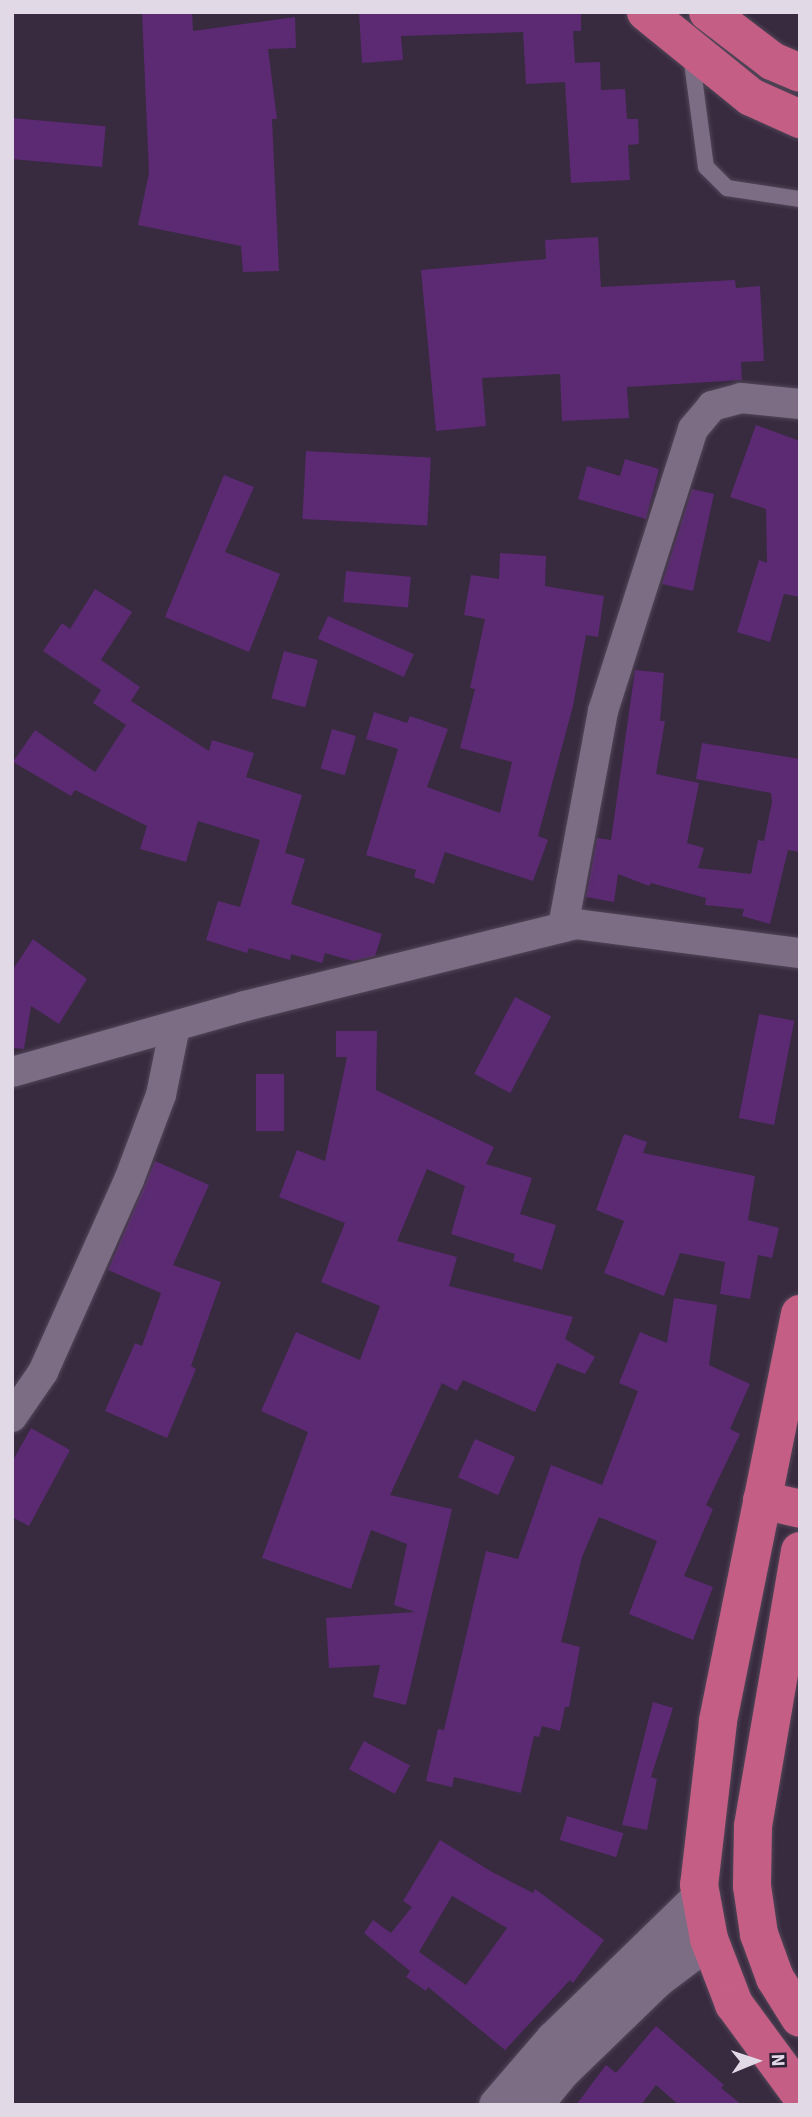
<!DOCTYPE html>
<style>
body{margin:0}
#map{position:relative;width:812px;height:2117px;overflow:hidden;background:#382a3f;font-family:"Source Sans 3",sans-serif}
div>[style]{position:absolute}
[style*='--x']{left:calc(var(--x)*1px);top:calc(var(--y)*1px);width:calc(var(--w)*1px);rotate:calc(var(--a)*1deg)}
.building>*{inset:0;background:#5b2a72;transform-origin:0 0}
.roads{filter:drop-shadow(0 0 2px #524658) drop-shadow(0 0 2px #524658)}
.service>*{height:16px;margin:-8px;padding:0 8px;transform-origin:8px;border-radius:8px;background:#7c6d85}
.minor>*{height:30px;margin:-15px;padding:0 15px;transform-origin:15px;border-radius:15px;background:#7c6d85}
.tertiary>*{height:37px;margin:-18.5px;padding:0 18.5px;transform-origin:18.5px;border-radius:18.5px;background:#7c6d85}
.trunk>*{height:38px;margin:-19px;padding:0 19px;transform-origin:19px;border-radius:19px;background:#c55e85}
span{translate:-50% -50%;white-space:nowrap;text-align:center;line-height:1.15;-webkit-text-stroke:6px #2e2135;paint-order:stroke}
.frame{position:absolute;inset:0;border:14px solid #e2d9e7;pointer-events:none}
.north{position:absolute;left:721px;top:2026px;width:70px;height:70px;-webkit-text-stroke:5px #2e2135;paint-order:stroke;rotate:88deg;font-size:19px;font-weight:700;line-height:28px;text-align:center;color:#e2d9e7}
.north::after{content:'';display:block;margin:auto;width:24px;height:32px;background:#e2d9e7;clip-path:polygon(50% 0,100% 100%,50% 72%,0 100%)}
</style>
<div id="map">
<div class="building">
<i style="clip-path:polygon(142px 12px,192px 12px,193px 31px,295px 17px,296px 48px,268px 49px,277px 119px,272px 119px,279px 271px,243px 272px,241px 246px,138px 225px,149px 173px)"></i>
<i style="clip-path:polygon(359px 12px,581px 12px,581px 31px,573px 31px,575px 63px,600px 62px,601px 90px,625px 89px,627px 119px,638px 119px,639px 144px,628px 145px,630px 180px,571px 183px,565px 82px,526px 84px,523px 32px,401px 36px,403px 60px,362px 63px)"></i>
<i style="left:12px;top:118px;width:94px;height:41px;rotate:5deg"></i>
<i style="clip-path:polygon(598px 237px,601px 287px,735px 280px,736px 288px,760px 286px,764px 361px,741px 362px,742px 380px,627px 387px,629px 418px,562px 421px,560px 374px,482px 378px,486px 426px,436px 431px,421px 270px,546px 259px,545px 240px)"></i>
<i style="clip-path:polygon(756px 425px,800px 441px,800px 597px,784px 594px,770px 642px,737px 632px,759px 560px,767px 563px,766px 509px,730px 497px)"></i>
<i style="left:306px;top:451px;width:125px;height:68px;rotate:3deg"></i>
<i style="clip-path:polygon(625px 459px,659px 469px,646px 519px,578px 499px,587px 466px,620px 476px)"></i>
<i style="clip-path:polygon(224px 475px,254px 487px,225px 552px,280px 574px,249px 652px,165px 617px)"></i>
<i style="clip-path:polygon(692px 489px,714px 494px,693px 591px,662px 584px)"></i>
<i style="clip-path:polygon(500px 553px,546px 556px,545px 586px,604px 596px,598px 637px,586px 635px,573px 706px,538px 836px,548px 840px,533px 881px,445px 852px,434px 884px,414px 877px,416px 870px,366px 855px,398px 749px,366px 739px,374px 712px,407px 723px,410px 716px,448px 729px,427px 787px,500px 813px,512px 762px,460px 748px,475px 689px,470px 688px,485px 619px,464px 615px,471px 575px,499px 579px)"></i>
<i style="left:346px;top:571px;width:65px;height:31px;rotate:5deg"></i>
<i style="clip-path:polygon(95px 589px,132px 612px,101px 660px,140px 687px,131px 701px,209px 751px,212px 740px,254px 753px,246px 777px,302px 795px,285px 853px,305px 859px,291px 904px,382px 934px,375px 956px,353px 961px,325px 953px,322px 963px,291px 954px,290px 960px,249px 948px,247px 953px,206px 940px,218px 901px,240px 907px,260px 840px,198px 821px,186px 862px,140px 849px,147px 826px,75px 790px,71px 796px,13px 762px,35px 730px,95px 772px,126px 725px,93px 703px,101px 690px,43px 651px,62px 623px,70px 629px)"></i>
<i style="left:328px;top:616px;width:94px;height:25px;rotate:24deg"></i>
<i style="left:284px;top:651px;width:35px;height:49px;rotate:15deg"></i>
<i style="clip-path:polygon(635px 670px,664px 673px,660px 721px,665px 721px,656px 774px,699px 783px,687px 843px,704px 848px,698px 868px,751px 874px,758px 840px,764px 841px,772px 802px,771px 793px,696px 779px,702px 743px,800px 759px,800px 852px,788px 850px,770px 924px,742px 916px,744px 909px,705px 905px,706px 898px,651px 883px,649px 886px,618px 874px,614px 902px,586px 897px,597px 838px,611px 840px)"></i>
<i style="left:332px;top:729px;width:25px;height:41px;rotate:16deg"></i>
<i style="clip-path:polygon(33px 939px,87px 979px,59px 1024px,31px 1006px,24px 1049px,12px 1048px,12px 971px)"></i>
<i style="left:515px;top:997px;width:41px;height:87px;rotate:28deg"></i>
<i style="left:759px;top:1014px;width:36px;height:106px;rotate:11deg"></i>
<i style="clip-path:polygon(336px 1031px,377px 1031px,376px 1090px,494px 1147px,486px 1164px,532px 1178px,520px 1214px,556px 1225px,542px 1270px,513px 1261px,515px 1254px,451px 1234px,465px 1186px,427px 1169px,397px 1241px,457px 1257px,449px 1286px,573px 1317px,565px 1339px,595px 1357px,585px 1374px,557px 1363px,535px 1412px,463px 1380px,457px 1391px,442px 1383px,390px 1495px,452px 1509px,406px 1705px,373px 1697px,380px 1665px,329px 1668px,326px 1618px,415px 1612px,394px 1605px,407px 1544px,371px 1530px,351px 1589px,262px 1558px,308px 1432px,261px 1411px,296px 1332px,360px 1360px,380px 1306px,321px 1282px,345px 1223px,279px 1197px,297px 1150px,325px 1161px,347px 1057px,336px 1057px)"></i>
<i style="left:256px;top:1074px;width:28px;height:57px"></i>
<i style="clip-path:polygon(624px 1134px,647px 1142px,643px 1153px,755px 1176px,748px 1220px,779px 1228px,772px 1258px,758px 1255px,750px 1299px,720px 1294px,725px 1262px,680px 1253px,664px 1296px,604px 1273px,624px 1221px,596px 1210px)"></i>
<i style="clip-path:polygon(155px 1161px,209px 1185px,173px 1265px,221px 1282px,191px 1366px,196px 1369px,167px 1438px,105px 1411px,135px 1343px,142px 1346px,161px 1293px,108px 1270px)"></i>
<i style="clip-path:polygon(674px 1298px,717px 1305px,709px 1365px,750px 1384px,730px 1429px,740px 1434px,706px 1505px,713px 1509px,684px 1576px,713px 1587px,693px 1640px,629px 1614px,657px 1541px,599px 1517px,582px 1557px,561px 1642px,580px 1647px,569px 1707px,565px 1707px,560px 1731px,542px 1726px,539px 1737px,534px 1736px,521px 1793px,454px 1777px,452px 1787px,426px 1781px,438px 1729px,444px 1730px,486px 1551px,518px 1559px,551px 1465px,602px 1485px,638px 1391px,619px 1383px,640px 1332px,667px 1343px)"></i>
<i style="clip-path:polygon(31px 1428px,70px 1450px,29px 1526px,12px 1517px,12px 1462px)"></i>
<i style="left:475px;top:1439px;width:44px;height:42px;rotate:24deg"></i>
<i style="clip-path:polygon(653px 1702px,673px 1708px,651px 1777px,657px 1779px,647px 1830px,622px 1825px)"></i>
<i style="left:364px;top:1741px;width:52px;height:32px;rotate:28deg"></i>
<i style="left:567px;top:1816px;width:59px;height:25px;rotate:17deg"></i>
<i style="clip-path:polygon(evenodd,440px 1840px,492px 1872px,533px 1893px,535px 1889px,604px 1940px,573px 1983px,570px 1980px,505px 2050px,428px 1987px,426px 1991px,406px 1977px,410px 1971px,364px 1933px,373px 1920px,391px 1933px,412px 1907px,403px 1901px,440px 1840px,452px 1896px,507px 1928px,466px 1985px,419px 1952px,452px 1896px)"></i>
<i style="clip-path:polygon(656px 2026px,724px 2085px,721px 2088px,742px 2105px,679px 2105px,656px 2085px,641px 2105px,576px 2105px,606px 2065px,616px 2073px)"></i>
</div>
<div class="roads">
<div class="service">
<i style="--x:691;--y:55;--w:113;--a:82.4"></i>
<i style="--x:706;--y:167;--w:30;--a:45"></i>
<i style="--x:727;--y:188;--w:74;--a:8.6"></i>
</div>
<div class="minor">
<i style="--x:563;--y:927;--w:220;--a:-79.5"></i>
<i style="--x:603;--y:711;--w:296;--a:-72.3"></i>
<i style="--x:693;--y:429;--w:30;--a:-50"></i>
<i style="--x:712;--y:406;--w:30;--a:-15"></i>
<i style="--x:741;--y:398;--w:59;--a:5.8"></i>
<i style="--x:12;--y:1072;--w:242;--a:-15.8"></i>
<i style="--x:245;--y:1006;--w:341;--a:-13.9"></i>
<i style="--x:576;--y:924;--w:226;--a:7.4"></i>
<i style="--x:12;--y:1417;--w:55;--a:-55.4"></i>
<i style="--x:43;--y:1372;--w:210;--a:-65.9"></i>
<i style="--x:129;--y:1180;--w:91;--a:-69.4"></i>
<i style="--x:161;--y:1095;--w:70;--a:-78.5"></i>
</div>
<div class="tertiary">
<i style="--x:497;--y:2105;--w:87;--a:-49.2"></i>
<i style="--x:554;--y:2039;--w:205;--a:-44.2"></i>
<i style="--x:533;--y:2105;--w:44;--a:-50.5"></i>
<i style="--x:561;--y:2071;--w:132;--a:-44.1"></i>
<i style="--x:656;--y:1979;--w:66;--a:-37"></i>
</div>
<div class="trunk">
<i style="--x:646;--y:12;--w:135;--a:39"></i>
<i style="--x:751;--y:97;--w:54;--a:24.2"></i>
<i style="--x:708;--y:12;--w:81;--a:37.4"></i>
<i style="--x:772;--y:61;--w:30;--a:23"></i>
<i style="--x:800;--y:1314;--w:416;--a:101.4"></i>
<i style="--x:718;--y:1722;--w:164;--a:96.6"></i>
<i style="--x:699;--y:1885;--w:55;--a:79.5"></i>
<i style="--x:709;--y:1939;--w:70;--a:69"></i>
<i style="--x:734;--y:2004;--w:112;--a:53.7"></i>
<i style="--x:762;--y:1500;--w:39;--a:13"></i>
<i style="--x:800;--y:1551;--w:279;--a:99.7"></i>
<i style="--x:753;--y:1826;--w:60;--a:91"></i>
<i style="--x:752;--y:1886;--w:49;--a:81.7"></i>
<i style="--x:759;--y:1934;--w:47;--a:70"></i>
<i style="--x:775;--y:1978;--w:47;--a:58"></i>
</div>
</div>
<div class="frame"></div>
<div class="north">N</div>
</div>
